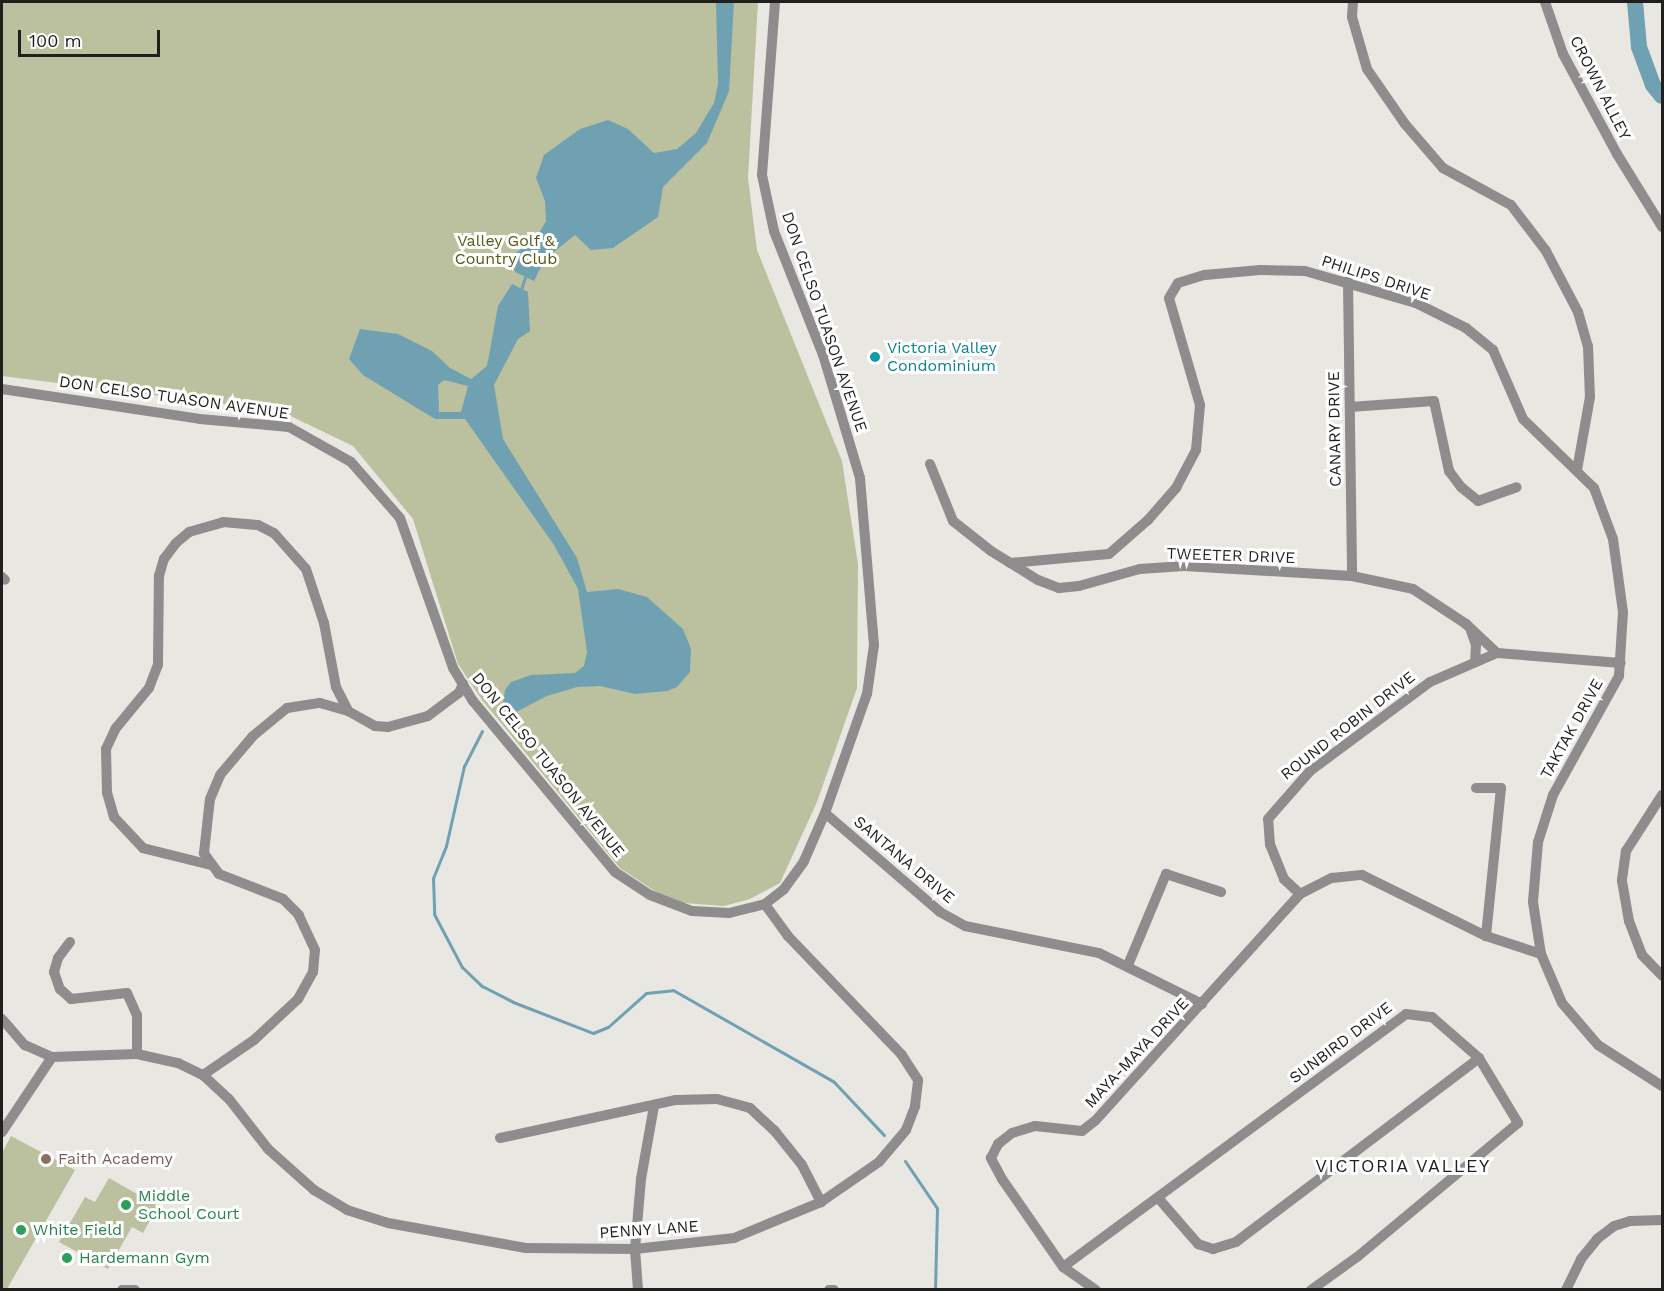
<!DOCTYPE html>
<style>
body{margin:0}
#map{position:relative;width:1664px;height:1291px;overflow:hidden;background:#e9e7e2;font-family:"Work Sans",sans-serif}
div>[style]{position:absolute}
[style*='--x']{left:calc(var(--x)*1px);top:calc(var(--y)*1px);width:calc(var(--w)*1px);rotate:calc(var(--a)*1deg)}
.green>*{inset:0;background:#bbc19e}
.water>*{inset:0;background:#6fa1b2}
.stream>*{height:3px;margin:-1.5px;padding:0 1.5px;transform-origin:1.5px;border-radius:1.5px;background:#6fa1b2}
.river>*{height:16px;margin:-8px;padding:0 8px;transform-origin:8px;border-radius:8px;background:#6fa1b2}
.minor>*{height:10px;margin:-5px;padding:0 5px;transform-origin:5px;border-radius:5px;background:#8e8c8c}
.dots>*{width:16px;height:16px;translate:-50% -50%;box-sizing:border-box;border:3px solid #fff;border-radius:50%}
span{translate:-50% -50%;white-space:nowrap;text-align:center;line-height:1.15;-webkit-text-stroke:6px #fff;paint-order:stroke}
.street-label{font-size:16px;color:#1f1f1d}
.park-label{font-size:16px;color:#535b19}
.culture-label{font-size:16px;color:#0d838f}
.left{translate:0 -50%;text-align:left}
.education-label{font-size:16px;color:#785e54}
.leisure-label{font-size:16px;color:#27864d}
.neighbourhood-label{font-size:18px;color:#1f1f1d;letter-spacing:1.5px}
.frame{position:absolute;inset:0;border:3px solid #1f1f1d;pointer-events:none}
.scale{position:absolute;left:18px;top:30px;width:142px;height:27px;box-sizing:border-box;border:3px solid #1f1f1d;border-top:0;padding-left:8px;font-size:18px;line-height:21px;white-space:nowrap;color:#1f1f1d;-webkit-text-stroke:4px #fff;paint-order:stroke}
</style>
<div id="map">
<div class="green">
<i style="clip-path:polygon(2px 2px,758px 2px,748px 178px,757px 250px,842px 461px,858px 564px,857px 688px,817px 802px,780px 883px,750px 899px,724px 906px,671px 902px,620px 868px,482px 700px,458px 664px,413px 519px,353px 446px,280px 411px,2px 376px)"></i>
<i style="clip-path:polygon(11px 1136px,75px 1170px,7px 1289px,2px 1289px,2px 1153px)"></i>
<i style="clip-path:polygon(109px 1178px,158px 1206px,143px 1233px,132px 1227px,108px 1269px,59px 1242px,85px 1197px,95px 1202px)"></i>
</div>
<div class="water">
<i style="clip-path:polygon(716px 2px,734px 2px,729px 91px,707px 143px,663px 187px,658px 217px,613px 248px,591px 250px,575px 235px,545px 259px,534px 281px,515px 272px,511px 256px,535px 240px,546px 221px,545px 201px,536px 178px,544px 155px,580px 129px,608px 120px,628px 129px,654px 153px,677px 149px,696px 133px,714px 103px,718px 84px)"></i>
<i style="clip-path:polygon(evenodd,512px 284px,528px 292px,530px 331px,518px 339px,494px 385px,503px 439px,577px 558px,587px 592px,618px 589px,647px 597px,683px 629px,691px 649px,690px 672px,677px 687px,667px 691px,635px 694px,600px 686px,577px 687px,547px 696px,514px 713px,502px 711px,505px 690px,511px 682px,531px 675px,575px 673px,584px 666px,587px 652px,578px 589px,554px 545px,465px 419px,435px 419px,363px 375px,349px 359px,360px 329px,398px 334px,432px 351px,450px 368px,471px 379px,487px 366px,498px 306px,512px 284px,444px 380px,468px 386px,461px 412px,439px 412px,438px 385px,444px 380px)"></i>
</div>
<div class="stream">
<i style="--x:520;--y:292;--w:18;--a:-71"></i>
<i style="--x:482;--y:731;--w:39;--a:117"></i>
<i style="--x:464;--y:766;--w:82;--a:102.7"></i>
<i style="--x:446;--y:846;--w:35;--a:112"></i>
<i style="--x:433;--y:878;--w:36;--a:88"></i>
<i style="--x:434;--y:914;--w:60;--a:62.2"></i>
<i style="--x:462;--y:967;--w:28;--a:44"></i>
<i style="--x:482;--y:986;--w:35;--a:27"></i>
<i style="--x:513;--y:1002;--w:86;--a:21.2"></i>
<i style="--x:593;--y:1033;--w:16;--a:-22"></i>
<i style="--x:608;--y:1027;--w:51;--a:-41.8"></i>
<i style="--x:646;--y:993;--w:27;--a:-6"></i>
<i style="--x:673;--y:990;--w:185;--a:29.7"></i>
<i style="--x:834;--y:1082;--w:73;--a:46.7"></i>
<i style="--x:905;--y:1161;--w:57;--a:55.8"></i>
<i style="--x:937;--y:1208;--w:82;--a:91.4"></i>
</div>
<div class="river">
<i style="--x:1635;--y:2;--w:45;--a:84.9"></i>
<i style="--x:1639;--y:47;--w:40;--a:69.8"></i>
<i style="--x:1653;--y:85;--w:14;--a:51"></i>
</div>
<div class="minor">
<i style="--x:1353;--y:2;--w:15;--a:94"></i>
<i style="--x:1352;--y:17;--w:54;--a:73.9"></i>
<i style="--x:1367;--y:69;--w:67;--a:55.4"></i>
<i style="--x:1405;--y:124;--w:58;--a:49.2"></i>
<i style="--x:1443;--y:168;--w:77;--a:28.6"></i>
<i style="--x:1511;--y:205;--w:58;--a:52.7"></i>
<i style="--x:1546;--y:251;--w:69;--a:62.3"></i>
<i style="--x:1578;--y:312;--w:35;--a:74"></i>
<i style="--x:1588;--y:346;--w:51;--a:87.8"></i>
<i style="--x:1590;--y:397;--w:74;--a:100.1"></i>
<i style="--x:1545;--y:2;--w:55;--a:70.9"></i>
<i style="--x:1563;--y:54;--w:114;--a:61.6"></i>
<i style="--x:1617;--y:154;--w:86;--a:58.3"></i>
<i style="--x:1348;--y:281;--w:295;--a:89.2"></i>
<i style="--x:2;--y:389;--w:200;--a:8.6"></i>
<i style="--x:200;--y:419;--w:89;--a:5.1"></i>
<i style="--x:289;--y:427;--w:71;--a:29.4"></i>
<i style="--x:351;--y:462;--w:74;--a:48.8"></i>
<i style="--x:400;--y:518;--w:159;--a:70.5"></i>
<i style="--x:453;--y:668;--w:39;--a:59"></i>
<i style="--x:473;--y:701;--w:222;--a:50.3"></i>
<i style="--x:615;--y:872;--w:42;--a:33.3"></i>
<i style="--x:650;--y:895;--w:45;--a:20.9"></i>
<i style="--x:692;--y:911;--w:37;--a:3"></i>
<i style="--x:729;--y:913;--w:37;--a:-14"></i>
<i style="--x:765;--y:904;--w:24;--a:-38"></i>
<i style="--x:784;--y:889;--w:34;--a:-54"></i>
<i style="--x:804;--y:861;--w:52;--a:-66.4"></i>
<i style="--x:825;--y:813;--w:126;--a:-70.6"></i>
<i style="--x:867;--y:694;--w:49;--a:-81.9"></i>
<i style="--x:874;--y:645;--w:168;--a:-94.8"></i>
<i style="--x:860;--y:478;--w:128;--a:-106.7"></i>
<i style="--x:823;--y:355;--w:133;--a:-111.6"></i>
<i style="--x:774;--y:231;--w:57;--a:-102.1"></i>
<i style="--x:762;--y:175;--w:173;--a:-85.7"></i>
<i style="--x:1350;--y:407;--w:84;--a:-4.1"></i>
<i style="--x:1434;--y:401;--w:72;--a:77.9"></i>
<i style="--x:1449;--y:471;--w:20;--a:53"></i>
<i style="--x:1461;--y:487;--w:22;--a:39"></i>
<i style="--x:1478;--y:501;--w:41;--a:-19.7"></i>
<i style="--x:930;--y:464;--w:61;--a:68"></i>
<i style="--x:953;--y:521;--w:48;--a:38.3"></i>
<i style="--x:991;--y:551;--w:55;--a:31.7"></i>
<i style="--x:1038;--y:580;--w:22;--a:21"></i>
<i style="--x:1059;--y:588;--w:20;--a:-6"></i>
<i style="--x:1079;--y:586;--w:63;--a:-15.6"></i>
<i style="--x:1140;--y:569;--w:44;--a:-3.9"></i>
<i style="--x:1184;--y:566;--w:168;--a:3.4"></i>
<i style="--x:1352;--y:576;--w:62;--a:12"></i>
<i style="--x:1413;--y:589;--w:64;--a:33.4"></i>
<i style="--x:1466;--y:624;--w:42;--a:43.1"></i>
<i style="--x:1010;--y:563;--w:99;--a:-5.2"></i>
<i style="--x:1109;--y:554;--w:52;--a:-41.1"></i>
<i style="--x:1148;--y:520;--w:43;--a:-48.8"></i>
<i style="--x:1176;--y:488;--w:43;--a:-62.2"></i>
<i style="--x:1196;--y:450;--w:45;--a:-84.9"></i>
<i style="--x:1200;--y:405;--w:111;--a:-106.2"></i>
<i style="--x:1169;--y:298;--w:17;--a:-59"></i>
<i style="--x:1178;--y:283;--w:28;--a:-17"></i>
<i style="--x:1205;--y:275;--w:55;--a:-5.2"></i>
<i style="--x:1260;--y:270;--w:45;--a:1.3"></i>
<i style="--x:1305;--y:271;--w:116;--a:16.1"></i>
<i style="--x:1416;--y:303;--w:56;--a:26.6"></i>
<i style="--x:1466;--y:328;--w:35;--a:39"></i>
<i style="--x:1493;--y:350;--w:75;--a:66.5"></i>
<i style="--x:1523;--y:419;--w:99;--a:44.2"></i>
<i style="--x:1594;--y:488;--w:54;--a:69.6"></i>
<i style="--x:1613;--y:539;--w:74;--a:82.2"></i>
<i style="--x:1623;--y:612;--w:64;--a:93.6"></i>
<i style="--x:1619;--y:676;--w:136;--a:119"></i>
<i style="--x:1553;--y:795;--w:49;--a:107.7"></i>
<i style="--x:1538;--y:842;--w:60;--a:94.8"></i>
<i style="--x:1533;--y:902;--w:53;--a:81.3"></i>
<i style="--x:1541;--y:954;--w:53;--a:66.8"></i>
<i style="--x:1562;--y:1003;--w:55;--a:49.4"></i>
<i style="--x:1598;--y:1045;--w:76;--a:32.6"></i>
<i style="--x:2;--y:577;--w:4;--a:45"></i>
<i style="--x:1471;--y:631;--w:15;--a:70"></i>
<i style="--x:1476;--y:645;--w:17;--a:93"></i>
<i style="--x:1476;--y:788;--w:25;--a:0"></i>
<i style="--x:1501;--y:788;--w:149;--a:95.8"></i>
<i style="--x:1662;--y:795;--w:67;--a:122.7"></i>
<i style="--x:1626;--y:851;--w:30;--a:98"></i>
<i style="--x:1622;--y:881;--w:41;--a:80.1"></i>
<i style="--x:1629;--y:921;--w:36;--a:69"></i>
<i style="--x:1642;--y:955;--w:29;--a:46"></i>
<i style="--x:825;--y:813;--w:152;--a:40.7"></i>
<i style="--x:940;--y:912;--w:29;--a:29"></i>
<i style="--x:965;--y:926;--w:137;--a:11.4"></i>
<i style="--x:1099;--y:953;--w:115;--a:26.3"></i>
<i style="--x:211;--y:865;--w:70;--a:-166"></i>
<i style="--x:143;--y:848;--w:42;--a:-133.1"></i>
<i style="--x:114;--y:817;--w:25;--a:-106"></i>
<i style="--x:107;--y:793;--w:44;--a:-91.3"></i>
<i style="--x:106;--y:749;--w:23;--a:-65"></i>
<i style="--x:116;--y:728;--w:52;--a:-50.5"></i>
<i style="--x:149;--y:688;--w:25;--a:-69"></i>
<i style="--x:158;--y:665;--w:89;--a:-89.4"></i>
<i style="--x:159;--y:576;--w:18;--a:-74"></i>
<i style="--x:164;--y:559;--w:20;--a:-53"></i>
<i style="--x:176;--y:543;--w:17;--a:-40"></i>
<i style="--x:189;--y:532;--w:35;--a:-16"></i>
<i style="--x:223;--y:522;--w:35;--a:5"></i>
<i style="--x:258;--y:525;--w:18;--a:27"></i>
<i style="--x:274;--y:533;--w:48;--a:48.4"></i>
<i style="--x:306;--y:569;--w:57;--a:71.6"></i>
<i style="--x:324;--y:623;--w:65;--a:79.4"></i>
<i style="--x:336;--y:687;--w:27;--a:63"></i>
<i style="--x:1300;--y:894;--w:22;--a:-137"></i>
<i style="--x:1284;--y:879;--w:37;--a:-112"></i>
<i style="--x:1270;--y:845;--w:26;--a:-94"></i>
<i style="--x:1268;--y:819;--w:64;--a:-48.8"></i>
<i style="--x:1310;--y:771;--w:149;--a:-36.6"></i>
<i style="--x:1430;--y:682;--w:73;--a:-23.4"></i>
<i style="--x:1497;--y:653;--w:124;--a:4.6"></i>
<i style="--x:70;--y:942;--w:20;--a:127"></i>
<i style="--x:58;--y:958;--w:15;--a:106"></i>
<i style="--x:54;--y:972;--w:18;--a:71"></i>
<i style="--x:60;--y:989;--w:15;--a:42"></i>
<i style="--x:71;--y:999;--w:56;--a:-6.1"></i>
<i style="--x:127;--y:993;--w:24;--a:66"></i>
<i style="--x:137;--y:1015;--w:39;--a:90"></i>
<i style="--x:1128;--y:965;--w:99;--a:-67.3"></i>
<i style="--x:1166;--y:874;--w:58;--a:18.1"></i>
<i style="--x:2;--y:1019;--w:35;--a:49"></i>
<i style="--x:25;--y:1045;--w:30;--a:24"></i>
<i style="--x:52;--y:1057;--w:85;--a:-2"></i>
<i style="--x:137;--y:1054;--w:42;--a:12.4"></i>
<i style="--x:178;--y:1063;--w:28;--a:26"></i>
<i style="--x:203;--y:1075;--w:35;--a:43"></i>
<i style="--x:229;--y:1099;--w:63;--a:52"></i>
<i style="--x:268;--y:1149;--w:62;--a:41.7"></i>
<i style="--x:314;--y:1190;--w:39;--a:31"></i>
<i style="--x:347;--y:1210;--w:43;--a:17.6"></i>
<i style="--x:388;--y:1223;--w:140;--a:10.3"></i>
<i style="--x:526;--y:1248;--w:109;--a:0.5"></i>
<i style="--x:635;--y:1249;--w:100;--a:-6.3"></i>
<i style="--x:734;--y:1238;--w:94;--a:-22.5"></i>
<i style="--x:821;--y:1202;--w:70;--a:-34.6"></i>
<i style="--x:879;--y:1162;--w:42;--a:-49.8"></i>
<i style="--x:906;--y:1130;--w:26;--a:-69"></i>
<i style="--x:915;--y:1106;--w:26;--a:-83"></i>
<i style="--x:918;--y:1080;--w:30;--a:-123"></i>
<i style="--x:902;--y:1055;--w:165;--a:-133.8"></i>
<i style="--x:788;--y:936;--w:39;--a:-126"></i>
<i style="--x:203;--y:1075;--w:62;--a:-34.5"></i>
<i style="--x:254;--y:1040;--w:60;--a:-43"></i>
<i style="--x:298;--y:999;--w:31;--a:-61"></i>
<i style="--x:313;--y:972;--w:22;--a:-85"></i>
<i style="--x:315;--y:950;--w:38;--a:-115"></i>
<i style="--x:299;--y:915;--w:23;--a:-135"></i>
<i style="--x:283;--y:899;--w:69;--a:-158.7"></i>
<i style="--x:219;--y:874;--w:26;--a:-126"></i>
<i style="--x:204;--y:853;--w:54;--a:-83.7"></i>
<i style="--x:210;--y:799;--w:26;--a:-67"></i>
<i style="--x:220;--y:775;--w:51;--a:-49.8"></i>
<i style="--x:253;--y:736;--w:44;--a:-39.5"></i>
<i style="--x:287;--y:708;--w:33;--a:-9"></i>
<i style="--x:320;--y:703;--w:29;--a:16"></i>
<i style="--x:348;--y:711;--w:31;--a:29"></i>
<i style="--x:375;--y:726;--w:13;--a:4"></i>
<i style="--x:388;--y:727;--w:41;--a:-15.4"></i>
<i style="--x:428;--y:716;--w:39;--a:-37"></i>
<i style="--x:459;--y:693;--w:10;--a:-66"></i>
<i style="--x:2;--y:1132;--w:90;--a:-56.3"></i>
<i style="--x:500;--y:1138;--w:180;--a:-12.2"></i>
<i style="--x:676;--y:1100;--w:41;--a:-1.4"></i>
<i style="--x:717;--y:1099;--w:34;--a:15"></i>
<i style="--x:750;--y:1108;--w:33;--a:43"></i>
<i style="--x:774;--y:1130;--w:45;--a:51.3"></i>
<i style="--x:802;--y:1165;--w:42;--a:62.8"></i>
<i style="--x:1159;--y:1199;--w:60;--a:49.1"></i>
<i style="--x:1198;--y:1244;--w:16;--a:18"></i>
<i style="--x:1213;--y:1249;--w:24;--a:-17"></i>
<i style="--x:1236;--y:1242;--w:305;--a:-37.1"></i>
<i style="--x:1063;--y:1267;--w:426;--a:-36.4"></i>
<i style="--x:1406;--y:1014;--w:26;--a:7"></i>
<i style="--x:1432;--y:1017;--w:62;--a:41.1"></i>
<i style="--x:1479;--y:1058;--w:76;--a:59"></i>
<i style="--x:1518;--y:1123;--w:209;--a:140.2"></i>
<i style="--x:1357;--y:1257;--w:57;--a:144.3"></i>
<i style="--x:122;--y:1290;--w:13;--a:0"></i>
<i style="--x:638;--y:1290;--w:41;--a:-94.2"></i>
<i style="--x:635;--y:1249;--w:70;--a:-85.1"></i>
<i style="--x:641;--y:1179;--w:74;--a:-79.9"></i>
<i style="--x:829;--y:1290;--w:5;--a:0"></i>
<i style="--x:1096;--y:1290;--w:40;--a:-145.1"></i>
<i style="--x:1063;--y:1267;--w:107;--a:-124.7"></i>
<i style="--x:1002;--y:1179;--w:24;--a:-118"></i>
<i style="--x:991;--y:1158;--w:16;--a:-63"></i>
<i style="--x:998;--y:1144;--w:18;--a:-38"></i>
<i style="--x:1012;--y:1133;--w:24;--a:-17"></i>
<i style="--x:1035;--y:1126;--w:47;--a:6.1"></i>
<i style="--x:1082;--y:1131;--w:16;--a:-38"></i>
<i style="--x:1095;--y:1121;--w:306;--a:-47.9"></i>
<i style="--x:1300;--y:894;--w:36;--a:-27"></i>
<i style="--x:1332;--y:878;--w:30;--a:-6"></i>
<i style="--x:1362;--y:875;--w:138;--a:26.2"></i>
<i style="--x:1486;--y:936;--w:58;--a:18.1"></i>
<i style="--x:1566;--y:1290;--w:34;--a:-64"></i>
<i style="--x:1581;--y:1259;--w:26;--a:-51"></i>
<i style="--x:1597;--y:1239;--w:21;--a:-37"></i>
<i style="--x:1614;--y:1226;--w:17;--a:-17"></i>
<i style="--x:1630;--y:1221;--w:32;--a:-2"></i>
</div>
<div class="dots">
<i style="left:875px;top:357px;background:#0f9aa8"></i>
<i style="left:46px;top:1159px;background:#8d6e63"></i>
<i style="left:126px;top:1205px;background:#2e9e5b"></i>
<i style="left:21px;top:1230px;background:#2e9e5b"></i>
<i style="left:67px;top:1258px;background:#2e9e5b"></i>
</div>
<div class="street-label">
<span style="left:1600px;top:88px;rotate:63deg">CROWN ALLEY</span>
<span style="left:1376px;top:278px;rotate:18deg">PHILIPS DRIVE</span>
<span style="left:824px;top:322px;rotate:71deg">DON CELSO TUASON AVENUE</span>
<span style="left:174px;top:398px;rotate:8deg">DON CELSO TUASON AVENUE</span>
<span style="left:1335px;top:429px;rotate:-91deg">CANARY DRIVE</span>
<span style="left:1231px;top:556px;rotate:2deg">TWEETER DRIVE</span>
<span style="left:1348px;top:726px;rotate:-38deg">ROUND ROBIN DRIVE</span>
<span style="left:1572px;top:729px;rotate:-61deg">TAKTAK DRIVE</span>
<span style="left:548px;top:765px;rotate:51deg">DON CELSO TUASON AVENUE</span>
<span style="left:904px;top:860px;rotate:40deg">SANTANA DRIVE</span>
<span style="left:1341px;top:1043px;rotate:-37deg">SUNBIRD DRIVE</span>
<span style="left:1137px;top:1053px;rotate:-47deg">MAYA-MAYA DRIVE</span>
<span style="left:649px;top:1230px;rotate:-4deg">PENNY LANE</span>
</div>
<div class="park-label">
<span style="left:506px;top:250px">Valley Golf &amp;<br>Country Club</span>
</div>
<div class="culture-label">
<span class="left" style="left:887px;top:357px">Victoria Valley<br>Condominium</span>
</div>
<div class="education-label">
<span class="left" style="left:58px;top:1159px">Faith Academy</span>
</div>
<div class="leisure-label">
<span class="left" style="left:138px;top:1205px">Middle<br>School Court</span>
<span class="left" style="left:33px;top:1230px">White Field</span>
<span class="left" style="left:79px;top:1258px">Hardemann Gym</span>
</div>
<div class="neighbourhood-label">
<span style="left:1403px;top:1166px">VICTORIA VALLEY</span>
</div>
<div class="frame"></div>
<div class="scale">100 m</div>
</div>
